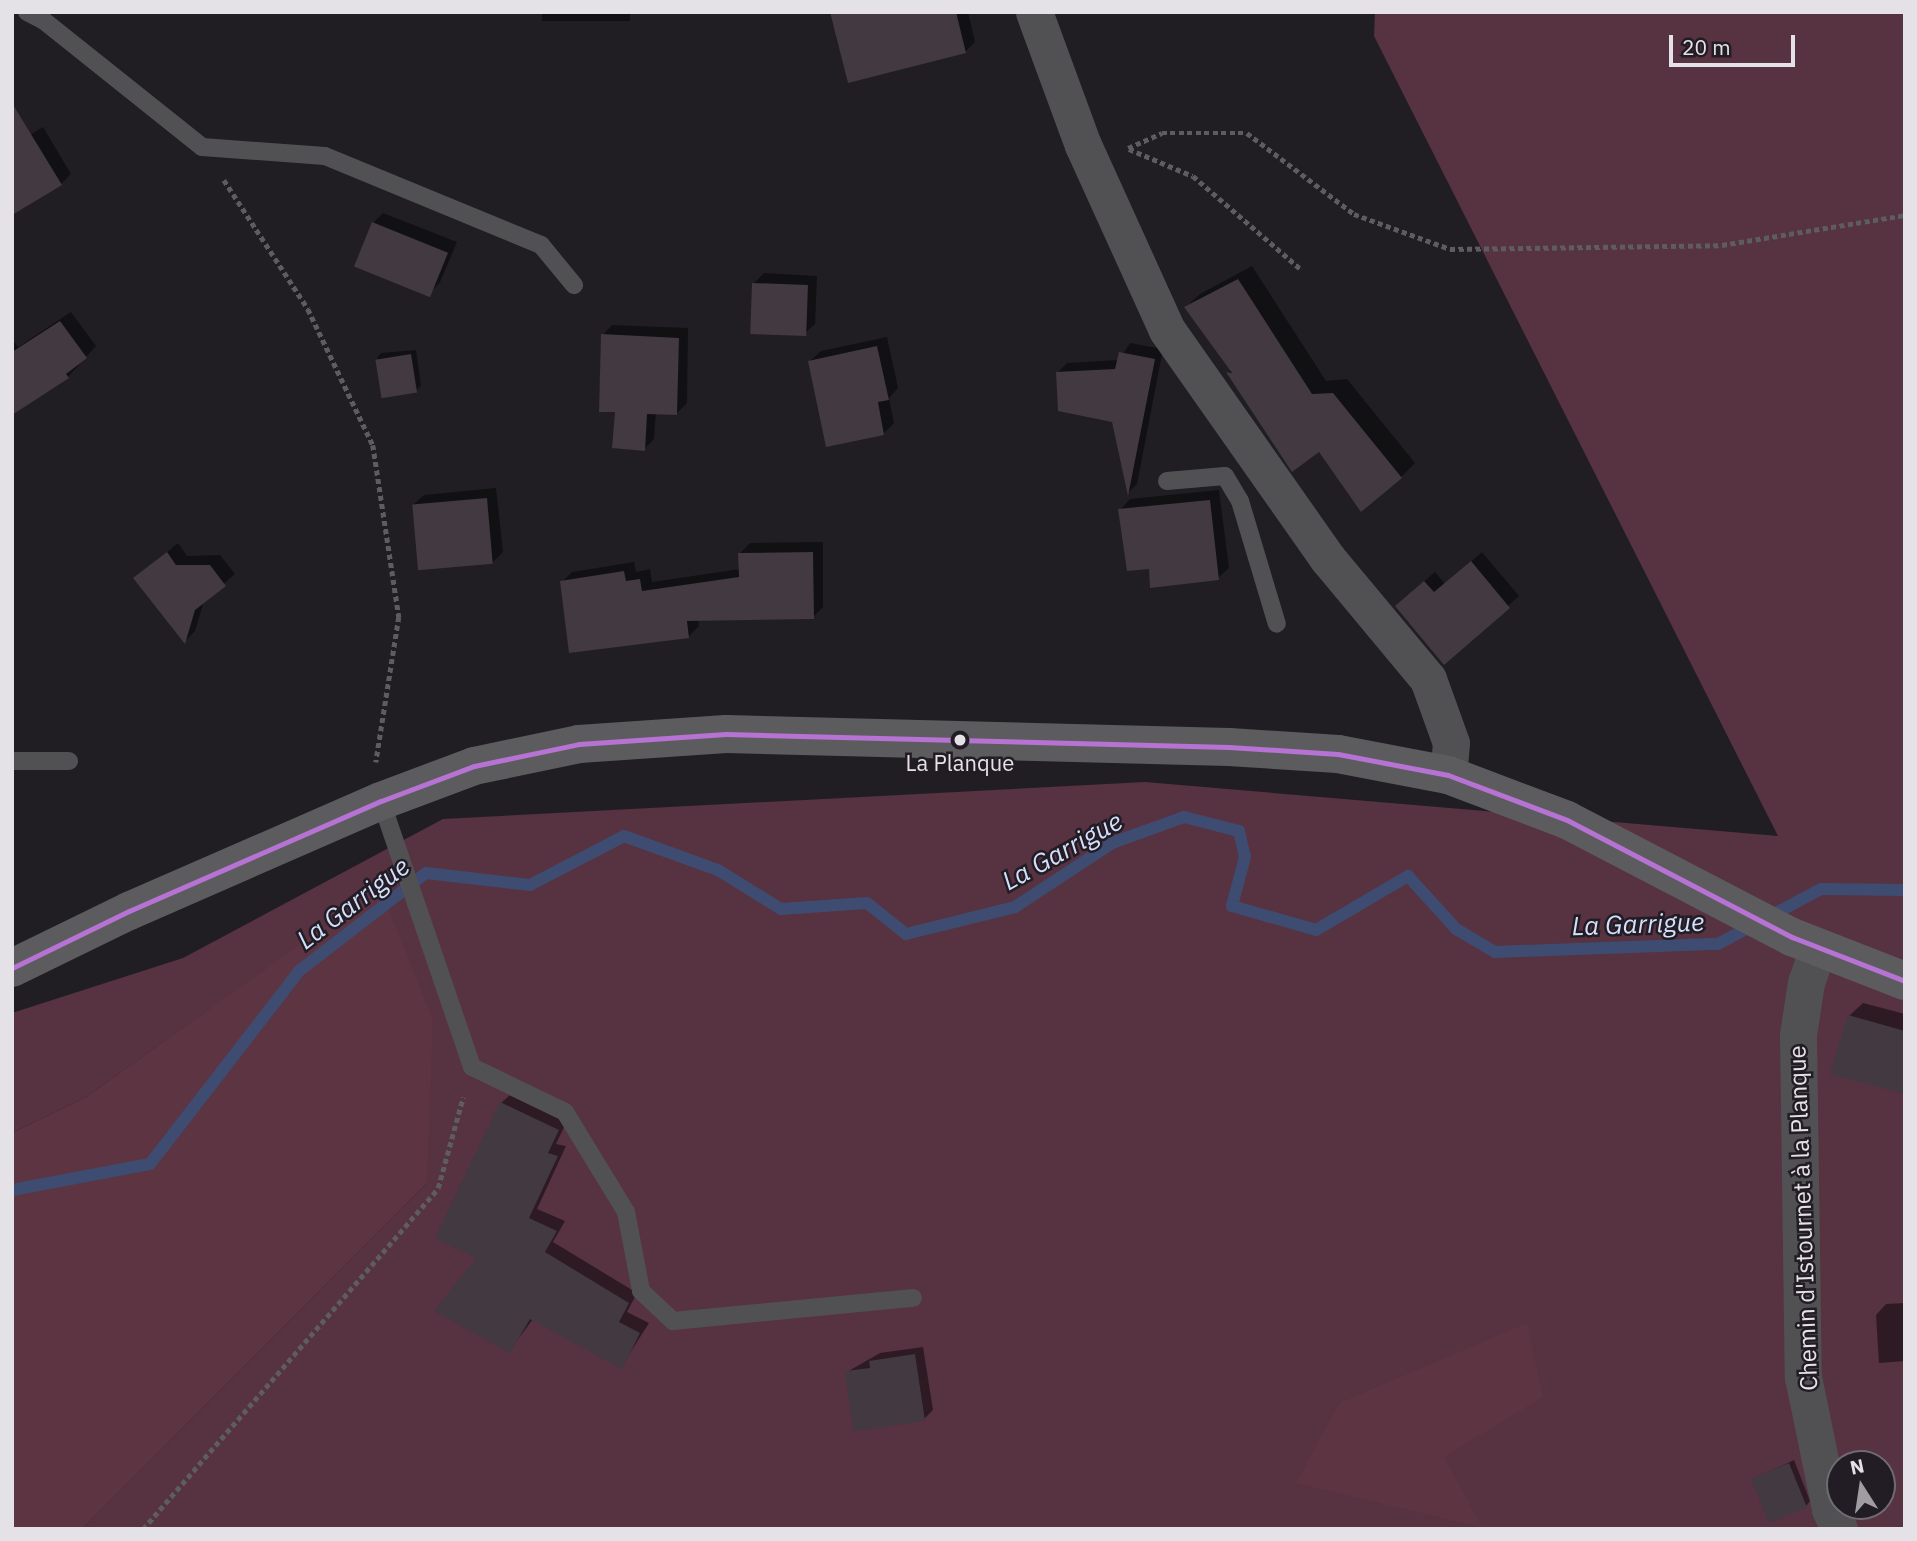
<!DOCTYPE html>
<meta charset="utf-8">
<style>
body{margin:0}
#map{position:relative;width:1917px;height:1541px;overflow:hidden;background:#211e23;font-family:"IBM Plex Sans",sans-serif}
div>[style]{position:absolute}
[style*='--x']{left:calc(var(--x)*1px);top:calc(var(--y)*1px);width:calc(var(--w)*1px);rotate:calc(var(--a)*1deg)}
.green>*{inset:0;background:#573240}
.forest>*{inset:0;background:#5c3442}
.shadow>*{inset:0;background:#0007;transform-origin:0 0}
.stream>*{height:12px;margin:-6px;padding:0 6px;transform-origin:6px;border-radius:6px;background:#3e4c71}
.building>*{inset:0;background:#423941;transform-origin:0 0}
.path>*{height:4.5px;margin-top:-2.25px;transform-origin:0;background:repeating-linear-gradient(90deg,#5d5c5e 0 5px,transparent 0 8.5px)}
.lane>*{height:18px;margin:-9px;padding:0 9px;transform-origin:9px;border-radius:9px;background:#515153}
.street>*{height:37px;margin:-18.5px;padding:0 18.5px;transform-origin:18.5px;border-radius:18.5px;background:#515153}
.secondary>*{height:38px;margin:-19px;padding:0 19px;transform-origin:19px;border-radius:19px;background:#5c5c5e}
.bus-1>*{height:5px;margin:-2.5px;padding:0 2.5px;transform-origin:2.5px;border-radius:2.5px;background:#b673d3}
.dots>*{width:19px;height:19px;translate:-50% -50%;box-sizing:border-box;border:4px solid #221c25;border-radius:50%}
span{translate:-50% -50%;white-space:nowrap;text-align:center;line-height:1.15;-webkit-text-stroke:5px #221c25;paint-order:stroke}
.bus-label{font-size:22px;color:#e5e2e7}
.street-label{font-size:24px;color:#e5e2e7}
.water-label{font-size:26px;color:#d3dffb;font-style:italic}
.frame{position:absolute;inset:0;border:14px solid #e5e2e7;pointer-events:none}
.north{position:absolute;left:1826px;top:1450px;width:70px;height:70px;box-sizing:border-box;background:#221c25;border:2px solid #706b73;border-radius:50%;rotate:348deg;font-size:19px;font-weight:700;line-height:28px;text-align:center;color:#e5e2e7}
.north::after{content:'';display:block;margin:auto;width:24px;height:32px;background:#a09da2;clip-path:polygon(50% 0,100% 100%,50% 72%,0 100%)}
.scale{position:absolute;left:1669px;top:35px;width:126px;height:32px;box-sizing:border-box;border:4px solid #e5e2e7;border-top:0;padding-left:9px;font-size:21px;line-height:24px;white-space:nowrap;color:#e5e2e7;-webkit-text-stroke:5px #221c25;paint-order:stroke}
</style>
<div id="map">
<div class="green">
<i style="clip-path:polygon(evenodd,1375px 12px,1905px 12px,1905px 1529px,82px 1529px,427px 1183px,380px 888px,86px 1097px,12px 1133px,12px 1013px,183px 958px,443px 819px,1145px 782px,1778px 836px,1374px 36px,1375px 12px,1840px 1464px,1882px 1464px,1882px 1506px,1840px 1506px,1840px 1464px)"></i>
</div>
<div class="forest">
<i style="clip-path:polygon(380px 887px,433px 1021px,427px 1183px,82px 1529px,12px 1529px,12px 1133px,86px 1097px)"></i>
<i style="clip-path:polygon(1527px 1323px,1543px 1397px,1444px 1457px,1483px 1528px,1296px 1483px,1339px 1403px)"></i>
</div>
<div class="shadow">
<i style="left:542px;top:12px;width:88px;height:9px"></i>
<i style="clip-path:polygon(846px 12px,968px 12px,975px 42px,965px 52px)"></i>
<i style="clip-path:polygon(43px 127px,71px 174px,61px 184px,12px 146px)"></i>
<i style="clip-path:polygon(383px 213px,457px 242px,440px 282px,430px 293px,373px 223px)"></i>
<i style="clip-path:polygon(1252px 266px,1326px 381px,1347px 379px,1415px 463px,1401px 477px,1320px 450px,1293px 469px,1229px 372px,1232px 369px,1186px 307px,1200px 294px)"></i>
<i style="clip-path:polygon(764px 273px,817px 276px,815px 324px,804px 334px,753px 284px)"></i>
<i style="clip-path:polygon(71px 312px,96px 346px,68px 377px,12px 414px,12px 339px,18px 347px)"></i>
<i style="clip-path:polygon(612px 325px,688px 328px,687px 403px,677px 413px,656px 412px,654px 439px,644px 449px,617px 411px,603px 335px)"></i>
<i style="clip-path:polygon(887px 337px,898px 388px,889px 398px,894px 423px,884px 433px,810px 361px,821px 351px)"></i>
<i style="clip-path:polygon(1130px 343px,1163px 349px,1137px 484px,1129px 492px,1114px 420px,1058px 372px,1067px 363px,1119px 360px)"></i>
<i style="clip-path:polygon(416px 350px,421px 386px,416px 391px,377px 358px,381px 353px)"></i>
<i style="clip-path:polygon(496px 488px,503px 552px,493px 562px,413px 505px,424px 495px)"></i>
<i style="clip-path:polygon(1219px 490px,1229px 568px,1218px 578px,1151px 567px,1120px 510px,1130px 499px)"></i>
<i style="clip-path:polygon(823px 542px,823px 607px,813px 617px,698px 619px,699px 626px,689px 636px,562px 582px,572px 572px,634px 562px,636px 572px,650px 569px,652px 582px,740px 569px,740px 553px,750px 543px)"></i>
<i style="clip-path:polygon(178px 543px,187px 556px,220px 555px,235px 574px,204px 601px,195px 631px,185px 641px,144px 572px)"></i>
<i style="clip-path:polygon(1482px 552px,1519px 596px,1444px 663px,1407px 596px,1435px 572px,1445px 584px)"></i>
<i style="clip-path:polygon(1863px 1003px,1905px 1014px,1905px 1092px,1849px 1016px)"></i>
<i style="clip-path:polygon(511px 1094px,567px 1121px,556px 1144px,566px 1146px,537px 1209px,565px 1221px,553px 1242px,637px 1293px,627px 1312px,649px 1323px,621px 1367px,533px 1319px,510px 1350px,479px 1257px,501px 1103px)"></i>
<i style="clip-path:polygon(1905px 1303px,1905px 1361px,1879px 1363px,1876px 1315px,1886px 1304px)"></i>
<i style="clip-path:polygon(923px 1347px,933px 1410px,924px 1419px,847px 1372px,880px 1353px)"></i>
<i style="clip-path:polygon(1794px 1460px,1810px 1501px,1806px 1506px,1753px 1479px)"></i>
</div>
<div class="stream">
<i style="--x:12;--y:1190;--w:140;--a:-10.7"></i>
<i style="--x:150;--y:1164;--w:244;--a:-52.3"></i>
<i style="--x:299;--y:971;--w:160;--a:-37.7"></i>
<i style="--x:426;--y:873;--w:105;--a:6.6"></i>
<i style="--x:530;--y:885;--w:106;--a:-27.5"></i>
<i style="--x:624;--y:836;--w:100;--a:19.9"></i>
<i style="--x:718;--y:870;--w:74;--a:31.8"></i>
<i style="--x:781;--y:909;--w:86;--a:-4"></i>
<i style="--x:867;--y:903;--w:50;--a:38.5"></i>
<i style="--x:906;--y:934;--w:112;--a:-13.9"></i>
<i style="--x:1015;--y:907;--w:116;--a:-33.4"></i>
<i style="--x:1112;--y:843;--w:77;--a:-19.9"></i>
<i style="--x:1184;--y:817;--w:57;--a:14.3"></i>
<i style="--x:1239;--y:831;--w:27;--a:77"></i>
<i style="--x:1245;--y:857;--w:51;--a:104.9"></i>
<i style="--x:1232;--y:906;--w:87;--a:15.9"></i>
<i style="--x:1316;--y:930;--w:107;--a:-30.4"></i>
<i style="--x:1408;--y:876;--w:72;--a:47.8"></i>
<i style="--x:1456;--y:929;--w:45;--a:30.5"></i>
<i style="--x:1495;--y:952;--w:223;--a:-2.1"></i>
<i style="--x:1718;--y:944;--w:117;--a:-28.1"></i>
<i style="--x:1821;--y:889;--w:84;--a:0.7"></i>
</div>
<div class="building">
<i style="clip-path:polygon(830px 12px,956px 12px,966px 53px,848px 83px)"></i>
<i style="clip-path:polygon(12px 103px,62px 185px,12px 215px)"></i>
<i style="left:372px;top:222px;width:82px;height:48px;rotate:22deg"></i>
<i style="clip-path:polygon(1238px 279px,1312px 394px,1333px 393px,1402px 478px,1361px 512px,1319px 452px,1292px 472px,1226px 372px,1232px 373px,1184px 307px)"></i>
<i style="left:752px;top:283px;width:56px;height:51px;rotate:2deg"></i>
<i style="clip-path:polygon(60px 321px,87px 358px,66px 374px,69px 378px,12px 415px,12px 352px)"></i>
<i style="clip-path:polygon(601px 334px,679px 338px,677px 415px,647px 414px,645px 451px,612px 448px,615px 412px,599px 412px)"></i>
<i style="clip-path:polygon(877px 346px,889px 400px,878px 402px,884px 435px,826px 447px,808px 361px)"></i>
<i style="clip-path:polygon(1119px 352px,1155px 359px,1128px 496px,1112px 422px,1058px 411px,1056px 372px,1115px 369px)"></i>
<i style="left:411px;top:354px;width:39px;height:36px;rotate:81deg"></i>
<i style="left:487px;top:498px;width:66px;height:75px;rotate:85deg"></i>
<i style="clip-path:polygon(1210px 500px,1219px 580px,1150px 588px,1149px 569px,1127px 571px,1118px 509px)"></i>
<i style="clip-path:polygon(167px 552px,176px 565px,210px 565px,226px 586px,195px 610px,185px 644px,133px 578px)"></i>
<i style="clip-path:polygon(813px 552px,814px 619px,687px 621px,689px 638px,569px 653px,560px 581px,624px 571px,626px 581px,640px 579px,642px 591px,739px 577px,738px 553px)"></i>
<i style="clip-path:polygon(1471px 561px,1510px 608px,1444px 665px,1395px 606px,1424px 581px,1434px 592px)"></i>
<i style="clip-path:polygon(1848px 1015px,1905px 1031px,1905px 1094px,1830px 1074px)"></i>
<i style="clip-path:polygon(500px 1102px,559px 1130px,548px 1153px,558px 1156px,529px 1218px,557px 1231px,545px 1252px,629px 1303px,619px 1322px,640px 1333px,622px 1369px,530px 1319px,510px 1353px,434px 1311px,476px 1258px,435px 1238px)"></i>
<i style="clip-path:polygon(915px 1354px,925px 1421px,853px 1431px,845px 1371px,870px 1368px,869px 1361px)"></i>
<i style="left:1789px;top:1463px;width:48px;height:41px;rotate:68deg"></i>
</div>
<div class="path">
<i style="--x:1128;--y:148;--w:37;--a:-24"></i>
<i style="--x:1162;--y:133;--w:85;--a:0"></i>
<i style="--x:1247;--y:133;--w:134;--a:37.1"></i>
<i style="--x:1354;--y:214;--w:102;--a:20"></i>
<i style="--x:1450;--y:249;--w:272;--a:-0.8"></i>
<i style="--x:1722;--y:245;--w:185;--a:-9.3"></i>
<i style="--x:1129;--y:149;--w:69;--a:22.9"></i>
<i style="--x:1193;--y:176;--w:144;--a:40.8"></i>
<i style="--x:224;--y:180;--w:154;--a:56.9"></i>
<i style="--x:308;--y:309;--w:151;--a:64.5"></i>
<i style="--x:373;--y:445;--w:174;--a:81.4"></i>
<i style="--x:399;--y:617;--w:147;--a:99"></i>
<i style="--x:143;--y:1529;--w:451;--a:-49.1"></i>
<i style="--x:438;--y:1188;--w:94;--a:-74.6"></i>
</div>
<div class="lane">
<i style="--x:27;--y:12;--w:18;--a:27"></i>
<i style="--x:43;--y:20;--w:203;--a:38.6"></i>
<i style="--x:202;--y:147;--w:123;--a:4.2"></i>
<i style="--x:325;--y:156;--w:234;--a:22.4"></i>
<i style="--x:541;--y:245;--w:52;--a:50.5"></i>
<i style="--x:1167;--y:481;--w:58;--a:-4.9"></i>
<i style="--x:1225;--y:476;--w:29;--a:59"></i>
<i style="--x:1240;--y:501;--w:128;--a:73.3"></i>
<i style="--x:12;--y:761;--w:57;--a:0"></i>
<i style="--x:381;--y:801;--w:281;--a:71.1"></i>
<i style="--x:472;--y:1067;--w:103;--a:25.8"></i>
<i style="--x:565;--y:1112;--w:117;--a:58.6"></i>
<i style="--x:626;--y:1212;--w:80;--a:79.2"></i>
<i style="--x:641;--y:1291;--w:44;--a:43.2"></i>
<i style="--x:673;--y:1321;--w:241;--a:-5.5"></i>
</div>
<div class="street">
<i style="--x:1034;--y:12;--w:142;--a:69.8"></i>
<i style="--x:1083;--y:145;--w:203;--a:65.6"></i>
<i style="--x:1167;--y:330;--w:280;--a:54.9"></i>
<i style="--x:1328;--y:559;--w:156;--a:50.2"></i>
<i style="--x:1428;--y:679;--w:68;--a:70.2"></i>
<i style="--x:1451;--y:743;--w:32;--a:95"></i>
<i style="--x:1818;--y:948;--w:36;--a:109"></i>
<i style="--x:1806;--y:982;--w:54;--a:98.6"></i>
<i style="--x:1798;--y:1035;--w:342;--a:89.2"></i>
<i style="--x:1803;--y:1377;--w:135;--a:78.4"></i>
<i style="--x:1830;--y:1509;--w:22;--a:66"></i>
</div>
<div class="secondary">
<i style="--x:12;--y:968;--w:130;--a:-26"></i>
<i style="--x:129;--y:911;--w:275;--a:-23.6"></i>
<i style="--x:381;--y:801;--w:99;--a:-20.6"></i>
<i style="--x:474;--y:766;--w:107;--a:-11.8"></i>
<i style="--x:579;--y:744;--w:147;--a:-3.9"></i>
<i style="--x:726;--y:734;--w:503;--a:1.48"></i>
<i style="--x:1229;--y:747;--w:109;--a:3.7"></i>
<i style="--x:1338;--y:754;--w:112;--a:10.8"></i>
<i style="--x:1448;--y:775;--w:127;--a:20.7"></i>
<i style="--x:1567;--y:820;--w:254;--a:27.5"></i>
<i style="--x:1792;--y:937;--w:121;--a:21.3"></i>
</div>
<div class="bus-1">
<i style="--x:12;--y:968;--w:130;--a:-26"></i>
<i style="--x:129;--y:911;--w:275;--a:-23.6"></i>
<i style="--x:381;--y:801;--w:99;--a:-20.6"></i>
<i style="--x:474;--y:766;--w:107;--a:-11.8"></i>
<i style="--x:579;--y:744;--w:147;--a:-3.9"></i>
<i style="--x:726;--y:734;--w:503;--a:1.48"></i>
<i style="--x:1229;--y:747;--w:109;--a:3.7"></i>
<i style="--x:1338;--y:754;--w:112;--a:10.8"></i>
<i style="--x:1448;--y:775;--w:127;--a:20.7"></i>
<i style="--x:1567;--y:820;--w:254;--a:27.5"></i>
<i style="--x:1792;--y:937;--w:121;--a:21.3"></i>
</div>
<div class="dots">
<i style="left:960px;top:740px;background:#e5e2e7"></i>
</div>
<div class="bus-label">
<span style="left:960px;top:763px">La Planque</span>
</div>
<div class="street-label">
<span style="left:1803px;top:1218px;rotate:-92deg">Chemin d'Istournet à la Planque</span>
</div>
<div class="water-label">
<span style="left:1062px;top:851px;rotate:-29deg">La Garrigue</span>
<span style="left:353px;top:903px;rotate:-37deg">La Garrigue</span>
<span style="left:1638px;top:924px;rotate:-2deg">La Garrigue</span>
</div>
<div class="frame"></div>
<div class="north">N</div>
<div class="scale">20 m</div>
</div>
